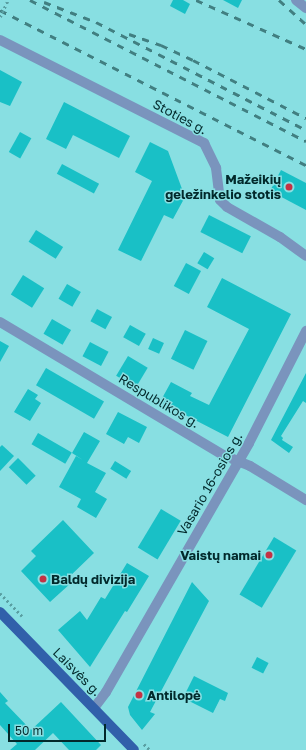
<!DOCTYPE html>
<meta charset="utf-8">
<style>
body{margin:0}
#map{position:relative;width:306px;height:750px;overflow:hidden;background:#88dfe2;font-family:"Golos Text",sans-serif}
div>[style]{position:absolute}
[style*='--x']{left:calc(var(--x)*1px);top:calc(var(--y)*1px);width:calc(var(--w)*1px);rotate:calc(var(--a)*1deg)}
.building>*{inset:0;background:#19c0c6;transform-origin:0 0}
.path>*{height:2.5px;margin-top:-1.25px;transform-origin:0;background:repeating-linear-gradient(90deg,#599fa2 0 2px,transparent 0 5px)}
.street>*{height:10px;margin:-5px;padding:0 5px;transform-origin:5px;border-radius:5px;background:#7a94bd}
.primary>*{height:10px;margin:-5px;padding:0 5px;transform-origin:5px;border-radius:5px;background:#3160aa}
.rail>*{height:3px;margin-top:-1.5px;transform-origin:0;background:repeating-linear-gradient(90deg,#417f81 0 7px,transparent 0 14px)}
.path-bridge>*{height:2.5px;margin-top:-1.25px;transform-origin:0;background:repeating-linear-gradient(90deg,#599fa2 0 2px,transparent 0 5px)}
.dots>*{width:11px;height:11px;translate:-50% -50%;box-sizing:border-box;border:2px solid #88dfe2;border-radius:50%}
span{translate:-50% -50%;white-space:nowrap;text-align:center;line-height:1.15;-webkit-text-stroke:3px #88dfe2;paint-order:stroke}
.street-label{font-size:13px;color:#02292b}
.poi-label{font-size:13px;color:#02292b;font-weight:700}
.right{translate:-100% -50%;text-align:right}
.left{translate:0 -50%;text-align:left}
.scale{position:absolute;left:8px;top:724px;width:98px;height:18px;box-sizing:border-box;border:2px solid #02292b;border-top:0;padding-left:5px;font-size:12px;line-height:14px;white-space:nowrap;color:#02292b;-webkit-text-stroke:3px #88dfe2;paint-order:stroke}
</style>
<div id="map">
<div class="building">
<i style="clip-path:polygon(173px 0,183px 0,190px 4px,185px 14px,170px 6px)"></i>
<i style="clip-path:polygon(223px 0,242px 0,238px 8px)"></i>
<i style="clip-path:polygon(0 70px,22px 82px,10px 106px,0 102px)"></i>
<i style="clip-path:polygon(64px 102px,130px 136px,119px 158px,73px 135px,66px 149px,46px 139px)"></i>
<i style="left:20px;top:132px;width:13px;height:23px;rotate:29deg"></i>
<i style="clip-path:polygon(150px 142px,168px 151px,185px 197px,173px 219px,164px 215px,141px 261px,118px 250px,152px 181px,135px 172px)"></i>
<i style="left:62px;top:164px;width:42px;height:11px;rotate:28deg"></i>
<i style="clip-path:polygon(281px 170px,306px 183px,306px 210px,270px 191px)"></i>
<i style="left:209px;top:215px;width:47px;height:19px;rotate:27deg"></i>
<i style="left:36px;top:230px;width:32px;height:14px;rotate:32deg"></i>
<i style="left:204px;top:252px;width:12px;height:13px;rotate:31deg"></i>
<i style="left:186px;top:263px;width:17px;height:26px;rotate:28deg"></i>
<i style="left:23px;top:275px;width:25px;height:23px;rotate:32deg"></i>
<i style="clip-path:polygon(222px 278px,291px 314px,228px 437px,160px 402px,171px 382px,192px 393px,190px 396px,209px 405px,249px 329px,207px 307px)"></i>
<i style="left:67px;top:284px;width:16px;height:17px;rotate:30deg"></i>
<i style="left:97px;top:309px;width:17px;height:14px;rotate:28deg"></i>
<i style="left:52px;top:319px;width:22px;height:17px;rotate:30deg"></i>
<i style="left:130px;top:325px;width:18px;height:14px;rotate:29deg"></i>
<i style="left:185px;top:330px;width:25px;height:32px;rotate:26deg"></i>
<i style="left:153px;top:338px;width:12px;height:12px;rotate:24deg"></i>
<i style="clip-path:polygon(0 341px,9px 346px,0 362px)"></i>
<i style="left:90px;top:342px;width:21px;height:16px;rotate:28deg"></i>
<i style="left:128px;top:356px;width:23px;height:23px;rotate:31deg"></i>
<i style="left:46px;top:368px;width:67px;height:20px;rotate:30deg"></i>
<i style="clip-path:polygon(306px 373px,306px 403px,303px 401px,281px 436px,283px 438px,282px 440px,293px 447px,289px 453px,271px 440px)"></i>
<i style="clip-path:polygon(28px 389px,38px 395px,35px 399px,41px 403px,30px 421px,14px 412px)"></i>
<i style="clip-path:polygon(118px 412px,147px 427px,139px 443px,128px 437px,124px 444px,106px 434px)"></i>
<i style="clip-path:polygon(84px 432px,100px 441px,87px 463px,106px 473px,95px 492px,107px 499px,96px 518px,77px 507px,81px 499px,59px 487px,76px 456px,83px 460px,72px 453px)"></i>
<i style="left:38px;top:433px;width:39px;height:13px;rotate:30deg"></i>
<i style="clip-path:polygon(2px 445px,14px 456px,0 471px,0 447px)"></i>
<i style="left:18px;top:458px;width:25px;height:13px;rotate:45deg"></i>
<i style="left:115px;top:461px;width:19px;height:9px;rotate:32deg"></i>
<i style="left:161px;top:509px;width:23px;height:45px;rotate:31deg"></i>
<i style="clip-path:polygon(63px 520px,94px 553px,67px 579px,71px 583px,50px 602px,21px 571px,36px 556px,31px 551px)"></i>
<i style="left:274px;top:537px;width:26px;height:67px;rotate:31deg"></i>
<i style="clip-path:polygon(127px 563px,149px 576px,127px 612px,125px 611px,90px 667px,58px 630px,80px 611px,87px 620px,101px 597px,105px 599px)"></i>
<i style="clip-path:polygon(192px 582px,209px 601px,150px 712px,155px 714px,142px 730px,130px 715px,128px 707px)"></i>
<i style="left:257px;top:657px;width:13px;height:12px;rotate:27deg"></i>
<i style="clip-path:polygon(194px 676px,228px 693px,225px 701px,220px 699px,213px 713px,183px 698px)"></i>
<i style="clip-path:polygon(0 692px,8px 701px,5px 703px,31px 730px,61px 702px,101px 745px,96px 750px,69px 750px,53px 733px,35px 750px,10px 750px,17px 744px,0 725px)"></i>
</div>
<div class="path">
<i style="--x:0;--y:593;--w:32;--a:46"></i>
<i style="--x:144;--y:744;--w:8;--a:45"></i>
</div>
<div class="street">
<i style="--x:296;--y:0;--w:13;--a:39"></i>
<i style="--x:0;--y:40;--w:229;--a:26.8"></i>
<i style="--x:204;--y:143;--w:28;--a:64"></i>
<i style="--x:216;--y:168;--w:32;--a:83"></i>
<i style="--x:220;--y:200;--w:10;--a:45"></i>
<i style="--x:227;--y:207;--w:61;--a:29.5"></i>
<i style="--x:280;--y:237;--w:32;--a:36"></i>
<i style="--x:0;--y:322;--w:260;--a:30.8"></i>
<i style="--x:223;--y:455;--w:29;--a:22"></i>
<i style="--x:250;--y:466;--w:66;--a:31.3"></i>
<i style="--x:94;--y:708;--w:20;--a:-53"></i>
<i style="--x:106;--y:692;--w:287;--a:-60.1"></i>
<i style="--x:249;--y:443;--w:126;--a:-63"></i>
</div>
<div class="primary">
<i style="--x:0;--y:612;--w:192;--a:45.8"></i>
</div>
<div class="rail">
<i style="--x:30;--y:0;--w:310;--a:27.1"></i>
<i style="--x:196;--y:0;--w:120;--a:24"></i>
<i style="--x:279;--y:0;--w:36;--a:42"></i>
<i style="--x:44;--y:2;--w:56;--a:21"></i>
<i style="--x:96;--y:22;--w:236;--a:27.2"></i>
<i style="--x:0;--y:10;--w:343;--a:26.9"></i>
<i style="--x:129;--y:34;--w:34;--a:19"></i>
<i style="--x:161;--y:45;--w:35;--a:25"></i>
<i style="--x:193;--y:60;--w:127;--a:27.2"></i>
</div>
<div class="path-bridge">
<i style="--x:0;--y:17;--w:19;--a:-65"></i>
</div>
<div class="dots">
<i style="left:289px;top:187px;background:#c33244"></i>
<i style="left:269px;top:555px;background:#c33244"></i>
<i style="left:43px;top:579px;background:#c33244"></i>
<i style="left:139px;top:695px;background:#c33244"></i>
</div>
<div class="street-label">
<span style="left:180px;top:117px;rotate:28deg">Stoties g.</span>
<span style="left:159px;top:401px;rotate:31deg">Respublikos g.</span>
<span style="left:210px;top:484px;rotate:-60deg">Vasario 16-osios g.</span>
<span style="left:77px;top:672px;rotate:45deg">Laisvės g.</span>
</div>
<div class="poi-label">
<span class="right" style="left:281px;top:187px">Mažeikių<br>geležinkelio stotis</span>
<span class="right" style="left:261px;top:555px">Vaistų namai</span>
<span class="left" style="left:51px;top:579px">Baldų divizija</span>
<span class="left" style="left:147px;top:695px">Antilopė</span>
</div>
<div class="scale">50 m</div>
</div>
